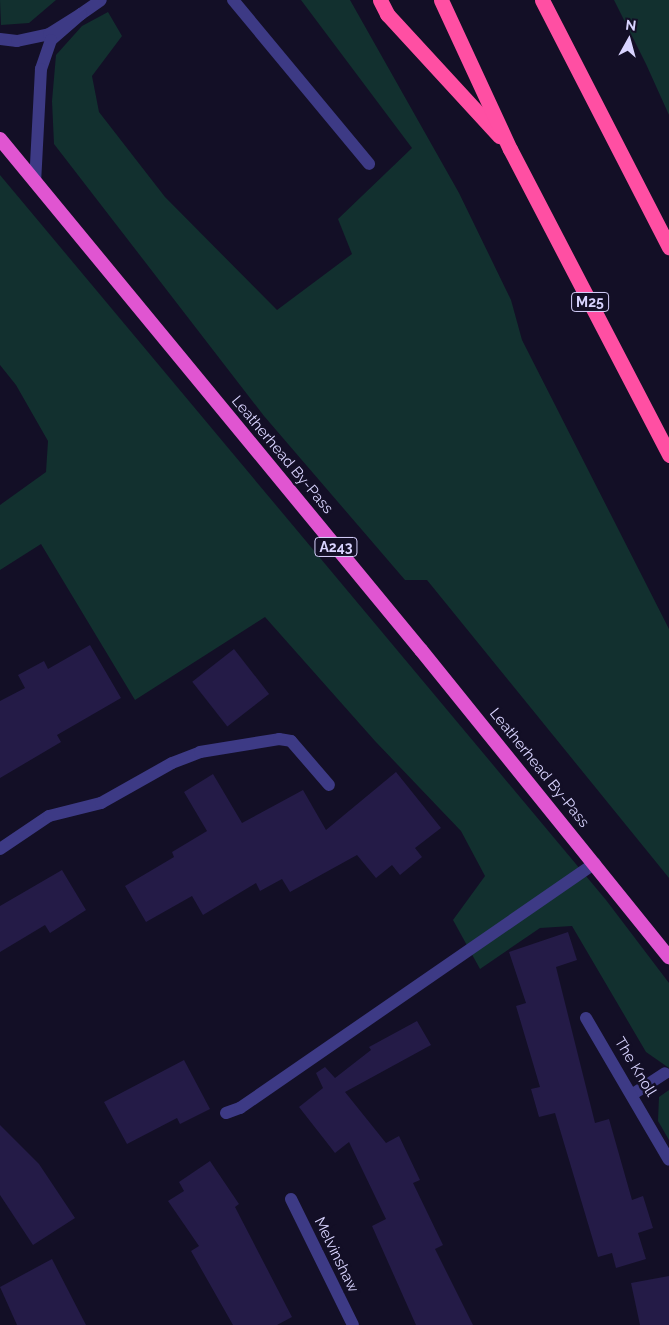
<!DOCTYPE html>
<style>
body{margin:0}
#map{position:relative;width:669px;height:1325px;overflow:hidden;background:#130f26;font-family:Raleway,sans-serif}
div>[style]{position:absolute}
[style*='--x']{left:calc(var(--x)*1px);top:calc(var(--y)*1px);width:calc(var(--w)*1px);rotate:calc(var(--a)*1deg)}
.green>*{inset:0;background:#12302f}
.building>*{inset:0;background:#241b47;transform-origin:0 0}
.service>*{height:12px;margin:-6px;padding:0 6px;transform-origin:6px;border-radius:6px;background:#3d3a85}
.minor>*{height:12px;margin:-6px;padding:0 6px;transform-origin:6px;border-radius:6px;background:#3d3a85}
.trunk>*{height:14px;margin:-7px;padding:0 7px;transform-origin:7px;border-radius:7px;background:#e055d1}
.motorway>*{height:15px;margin:-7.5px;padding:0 7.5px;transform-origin:7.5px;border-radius:7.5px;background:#ff4fa3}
span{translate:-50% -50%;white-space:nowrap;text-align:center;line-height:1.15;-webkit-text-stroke:5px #130f26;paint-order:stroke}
.shield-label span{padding:1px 4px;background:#130f26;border:1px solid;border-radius:4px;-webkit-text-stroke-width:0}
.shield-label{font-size:14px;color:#d9d4ff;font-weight:700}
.street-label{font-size:15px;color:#d9d4ff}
.north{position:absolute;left:604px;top:15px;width:50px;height:50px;-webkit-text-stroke:4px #130f26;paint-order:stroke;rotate:7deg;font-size:14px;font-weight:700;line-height:20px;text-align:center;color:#d9d4ff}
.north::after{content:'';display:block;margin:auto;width:18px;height:22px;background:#d9d4ff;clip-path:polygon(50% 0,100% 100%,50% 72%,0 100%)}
</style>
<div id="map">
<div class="green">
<i style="clip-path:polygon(0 0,56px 0,29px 23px,1px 25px)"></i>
<i style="clip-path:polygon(301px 0,350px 0,459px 193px,511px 300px,522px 340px,669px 629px,669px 878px,427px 580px,405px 580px,264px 416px,54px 144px,52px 101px,56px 55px,82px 26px,108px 12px,122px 36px,92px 76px,99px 112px,165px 197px,277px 310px,352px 254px,338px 219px,412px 148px)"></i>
<i style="clip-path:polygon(614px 0,669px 0,669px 115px,646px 64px)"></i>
<i style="clip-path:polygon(0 175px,606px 900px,669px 983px,669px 1068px,646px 1052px,572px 926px,540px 928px,480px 969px,453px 920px,485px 876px,461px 831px,375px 741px,265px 617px,135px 700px,41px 544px,0 570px,0 505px,46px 472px,48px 441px,16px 385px,0 365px)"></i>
<i style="clip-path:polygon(669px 1090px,669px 1140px,658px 1121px,659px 1097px)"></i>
</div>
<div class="building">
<i style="clip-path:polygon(90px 645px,121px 698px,57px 735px,61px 742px,0 778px,0 701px,25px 688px,18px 675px,44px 661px,48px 669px)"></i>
<i style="left:234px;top:649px;width:57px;height:53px;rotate:52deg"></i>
<i style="clip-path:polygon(396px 772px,441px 828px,415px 848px,422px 857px,400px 875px,392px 865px,376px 878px,357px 855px,290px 892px,282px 879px,260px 891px,256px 883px,203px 915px,192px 896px,146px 922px,125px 886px,174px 857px,172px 852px,207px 831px,184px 792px,213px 774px,242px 823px,303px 790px,326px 830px)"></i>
<i style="clip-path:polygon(62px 870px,86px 910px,50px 933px,45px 925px,0 952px,0 906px)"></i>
<i style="clip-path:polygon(568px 932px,577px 960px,556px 967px,595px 1123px,609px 1119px,632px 1200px,643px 1196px,653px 1228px,638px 1233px,646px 1259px,616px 1268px,612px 1253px,598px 1257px,555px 1113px,539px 1117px,531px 1089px,540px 1087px,516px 1006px,526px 1003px,509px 952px)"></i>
<i style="clip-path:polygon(417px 1021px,431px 1045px,345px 1092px,386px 1143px,399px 1136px,420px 1180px,413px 1183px,443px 1245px,435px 1249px,473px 1325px,416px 1325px,372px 1226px,386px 1219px,349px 1142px,335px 1153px,299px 1107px,323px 1088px,316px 1073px,325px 1067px,335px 1078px,371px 1050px,369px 1047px)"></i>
<i style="clip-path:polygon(184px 1060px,210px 1109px,180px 1124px,177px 1118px,127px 1144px,104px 1102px)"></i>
<i style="clip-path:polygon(0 1125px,39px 1164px,75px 1218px,33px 1245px,0 1195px)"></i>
<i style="clip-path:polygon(210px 1161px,239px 1204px,235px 1207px,292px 1317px,277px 1325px,233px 1325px,191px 1251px,199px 1246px,168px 1201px,184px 1191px,179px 1182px)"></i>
<i style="clip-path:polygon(52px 1259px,86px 1325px,17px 1325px,0 1287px)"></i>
<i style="clip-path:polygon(669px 1276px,669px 1325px,640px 1325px,631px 1283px)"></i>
</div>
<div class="service">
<i style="--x:233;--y:0;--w:213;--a:50.3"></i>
<i style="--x:81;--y:14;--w:24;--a:-35"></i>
<i style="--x:0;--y:39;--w:17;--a:7"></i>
<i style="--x:17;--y:41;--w:33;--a:-12"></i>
<i style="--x:49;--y:34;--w:38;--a:-32"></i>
<i style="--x:81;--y:14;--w:40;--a:139"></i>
<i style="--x:51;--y:40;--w:31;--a:109"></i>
<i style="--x:41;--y:69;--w:114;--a:93"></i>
<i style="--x:633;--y:1094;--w:38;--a:-33"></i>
<i style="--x:226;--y:1113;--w:15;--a:-20"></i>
<i style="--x:240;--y:1108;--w:431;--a:-34.6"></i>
</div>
<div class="minor">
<i style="--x:0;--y:849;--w:59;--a:-34"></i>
<i style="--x:49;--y:816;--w:54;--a:-14"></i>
<i style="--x:101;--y:803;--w:81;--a:-29.4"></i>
<i style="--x:172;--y:763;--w:30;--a:-21"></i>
<i style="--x:200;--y:752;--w:80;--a:-9.3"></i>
<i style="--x:279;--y:739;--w:12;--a:9"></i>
<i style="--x:291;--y:741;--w:58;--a:49.2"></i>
<i style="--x:586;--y:1018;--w:164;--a:59.7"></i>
<i style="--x:291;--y:1199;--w:140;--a:63.8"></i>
</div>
<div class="trunk">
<i style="--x:0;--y:139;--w:662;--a:50.52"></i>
<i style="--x:421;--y:650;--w:395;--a:51.1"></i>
</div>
<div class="motorway">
<i style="--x:380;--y:0;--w:16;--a:63"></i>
<i style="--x:387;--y:14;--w:166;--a:47.4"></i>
<i style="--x:441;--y:0;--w:164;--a:65.2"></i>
<i style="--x:510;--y:149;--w:345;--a:62.5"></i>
<i style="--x:542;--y:0;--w:278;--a:62.8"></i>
</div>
<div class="shield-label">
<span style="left:590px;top:302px">M25</span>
<span style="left:336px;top:547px">A243</span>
</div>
<div class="street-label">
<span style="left:282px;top:455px;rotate:50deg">Leatherhead By-Pass</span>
<span style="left:539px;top:768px;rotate:51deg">Leatherhead By-Pass</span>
<span style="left:635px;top:1067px;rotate:59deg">The Knoll</span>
<span style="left:336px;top:1255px;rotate:64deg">Melvinshaw</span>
</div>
<div class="north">N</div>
</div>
